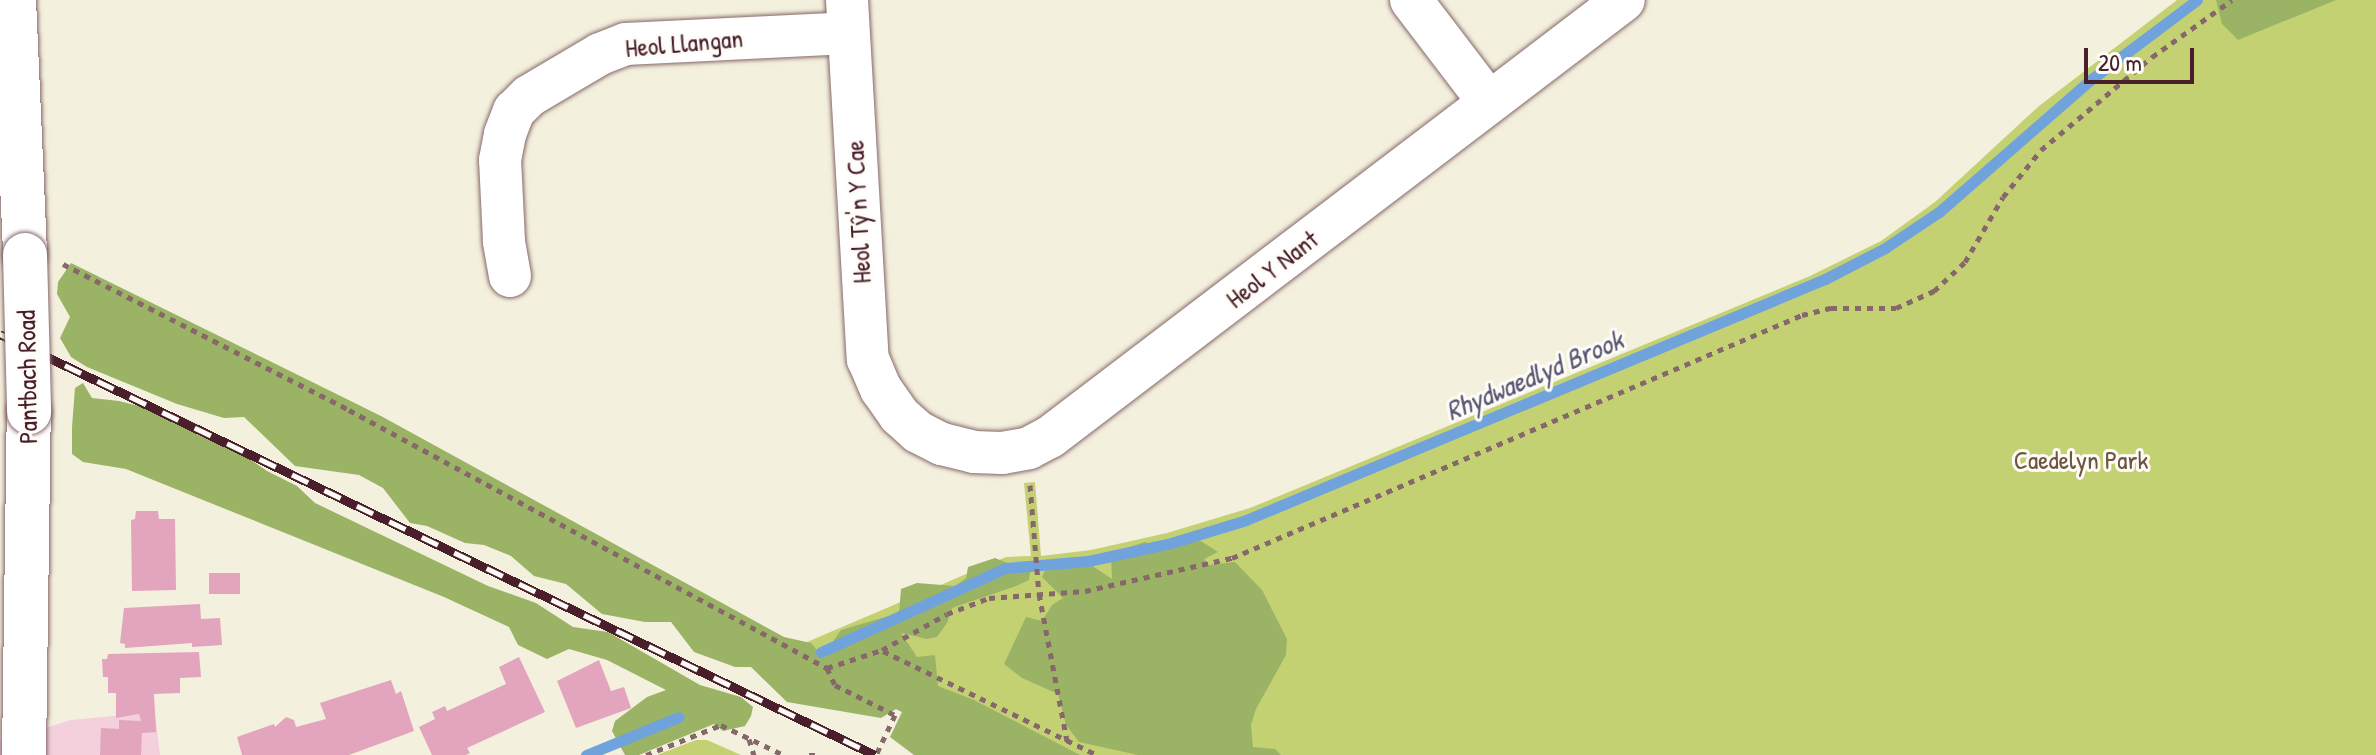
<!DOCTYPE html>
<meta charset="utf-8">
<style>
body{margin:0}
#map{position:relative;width:2376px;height:755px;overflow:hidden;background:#f4f0de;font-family:"Patrick Hand",sans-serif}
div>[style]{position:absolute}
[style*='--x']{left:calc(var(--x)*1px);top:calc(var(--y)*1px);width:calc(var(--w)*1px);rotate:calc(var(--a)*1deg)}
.built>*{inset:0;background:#f4cfdc}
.green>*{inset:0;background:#c4d173}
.forest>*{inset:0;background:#9bb365}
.stream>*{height:11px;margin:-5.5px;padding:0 5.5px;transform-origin:5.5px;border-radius:5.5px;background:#70a3dc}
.building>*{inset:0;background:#e2a5bd;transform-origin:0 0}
.path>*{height:5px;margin-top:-2.5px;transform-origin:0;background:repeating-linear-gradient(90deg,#86686a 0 6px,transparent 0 12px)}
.roads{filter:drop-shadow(0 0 2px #86686a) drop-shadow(0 0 2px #86686a)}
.street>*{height:42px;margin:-21px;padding:0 21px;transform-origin:21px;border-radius:21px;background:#fff}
.secondary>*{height:44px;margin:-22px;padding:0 22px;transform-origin:22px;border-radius:22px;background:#fff}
.rail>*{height:9px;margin-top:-4.5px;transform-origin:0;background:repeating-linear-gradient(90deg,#fdfcf7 0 18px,#4a1f2b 0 36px);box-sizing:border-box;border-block:2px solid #4a1f2b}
.bridges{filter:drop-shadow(0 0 2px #86686a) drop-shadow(0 0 2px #86686a)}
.secondary-bridge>*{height:44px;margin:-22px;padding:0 22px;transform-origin:22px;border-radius:22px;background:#fff}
span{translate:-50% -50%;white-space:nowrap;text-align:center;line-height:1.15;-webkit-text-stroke:6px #fdfcf7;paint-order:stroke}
.street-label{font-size:26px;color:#4a1f2b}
.park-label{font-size:26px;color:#6f5441}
.water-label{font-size:28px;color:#595472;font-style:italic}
.scale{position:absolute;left:2084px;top:48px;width:110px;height:36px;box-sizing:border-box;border:4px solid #4a1f2b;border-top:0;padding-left:10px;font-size:24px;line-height:28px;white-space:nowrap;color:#4a1f2b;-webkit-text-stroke:6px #fdfcf7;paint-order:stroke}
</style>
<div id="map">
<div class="built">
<i style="clip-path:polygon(155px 712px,160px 755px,0 755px,0 742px,71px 720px)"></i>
</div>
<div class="green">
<i style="clip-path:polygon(2177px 0,2376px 0,2376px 755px,990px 755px,853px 688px,846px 670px,800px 645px,1006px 557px,1031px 556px,1024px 483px,1035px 482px,1041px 556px,1091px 550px,1167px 533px,1250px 508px,1810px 276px,1881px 241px,1935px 202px,2039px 106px)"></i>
<i style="clip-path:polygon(696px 740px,707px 740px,741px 755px,657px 755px)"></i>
</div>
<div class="forest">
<i style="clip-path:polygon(2216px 0,2336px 0,2238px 40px,2222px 24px)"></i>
<i style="clip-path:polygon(71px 263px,381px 416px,784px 637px,811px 643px,824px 658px,835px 650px,834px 640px,841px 630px,899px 613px,901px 589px,917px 583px,955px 586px,966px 578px,968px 567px,995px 558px,1030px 572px,1029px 580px,1016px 586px,952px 608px,947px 623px,937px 637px,927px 639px,901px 633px,917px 657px,935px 655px,938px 686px,974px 700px,1080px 755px,914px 755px,890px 737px,902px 712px,896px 709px,881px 718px,787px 702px,751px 667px,735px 667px,694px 652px,671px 622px,645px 622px,602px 614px,566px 584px,534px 576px,511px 556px,484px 545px,465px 543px,427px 526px,410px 523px,383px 488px,359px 475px,295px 466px,244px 417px,224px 418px,177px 404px,87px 367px,71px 357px,60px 338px,70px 317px,57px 294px,58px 282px)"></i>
<i style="clip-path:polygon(83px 383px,92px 398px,119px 401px,182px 417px,205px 428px,267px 471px,297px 486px,315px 503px,488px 586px,536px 603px,573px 627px,608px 632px,700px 685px,741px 697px,753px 707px,751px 716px,745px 726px,723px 731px,714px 724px,639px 755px,625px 755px,612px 731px,615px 721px,647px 697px,666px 690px,607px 660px,569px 649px,547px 659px,518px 645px,509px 627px,444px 597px,126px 469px,83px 462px,72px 454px,72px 427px,75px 388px)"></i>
<i style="clip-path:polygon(1196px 538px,1218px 552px,1204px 559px,1209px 565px,1235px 562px,1262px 590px,1287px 639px,1286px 655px,1256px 709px,1251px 725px,1253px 747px,1275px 749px,1281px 755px,1138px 755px,1079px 742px,1066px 725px,1058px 694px,1022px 678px,1004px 664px,1026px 617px,1042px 621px,1052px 605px,1063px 598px,1042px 577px,1050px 560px,1079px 557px,1112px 579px,1111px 553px,1145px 542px,1165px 548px)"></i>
</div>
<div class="stream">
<i style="--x:821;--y:652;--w:202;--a:-24.5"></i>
<i style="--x:1005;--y:568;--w:83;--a:-4.8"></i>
<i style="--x:1088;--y:561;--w:85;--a:-12.2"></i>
<i style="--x:1171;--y:543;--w:78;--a:-17"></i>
<i style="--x:1246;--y:520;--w:627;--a:-22.6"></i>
<i style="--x:1825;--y:279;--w:68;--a:-27.3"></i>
<i style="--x:1885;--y:248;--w:65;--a:-33.7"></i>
<i style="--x:1939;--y:212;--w:199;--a:-41.1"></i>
<i style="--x:2089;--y:81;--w:135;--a:-36.9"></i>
<i style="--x:586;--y:755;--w:100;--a:-22.2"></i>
</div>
<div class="building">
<i style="clip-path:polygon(136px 511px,158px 511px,159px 519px,175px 519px,176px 590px,132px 591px,131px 520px,135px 519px)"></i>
<i style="left:209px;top:573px;width:31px;height:21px"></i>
<i style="clip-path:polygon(200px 604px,201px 619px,220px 618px,222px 645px,192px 647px,192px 643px,125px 648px,125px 644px,120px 643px,124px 608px)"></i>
<i style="clip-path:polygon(199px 652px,201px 677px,180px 678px,180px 693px,154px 694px,156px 732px,142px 733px,141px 755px,100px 755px,101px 728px,119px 729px,119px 720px,141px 721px,139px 714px,116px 718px,116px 693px,108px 693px,108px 677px,103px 677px,102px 659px,107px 659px,108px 654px)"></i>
<i style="clip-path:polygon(519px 657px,545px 712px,467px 748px,470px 753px,466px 755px,432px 755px,419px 727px,435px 719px,432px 712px,445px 706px,447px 711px,506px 684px,499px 667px)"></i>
<i style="clip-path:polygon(599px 660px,611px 691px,624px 687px,631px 708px,576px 728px,557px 681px)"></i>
<i style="clip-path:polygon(391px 680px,396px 694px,401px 691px,414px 731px,349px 755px,242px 755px,237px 737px,274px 724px,275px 727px,286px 717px,294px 720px,296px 727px,326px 719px,320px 703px)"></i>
</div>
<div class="path">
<i style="--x:63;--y:264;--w:321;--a:27"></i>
<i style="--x:349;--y:410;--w:543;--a:28.36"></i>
<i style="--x:827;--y:668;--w:19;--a:65"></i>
<i style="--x:835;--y:685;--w:67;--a:26.6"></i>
<i style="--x:895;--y:715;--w:44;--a:115.4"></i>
<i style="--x:1030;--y:485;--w:109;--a:85.3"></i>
<i style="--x:1039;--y:594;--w:150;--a:79.2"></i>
<i style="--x:883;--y:651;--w:238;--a:25.9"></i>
<i style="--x:827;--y:668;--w:58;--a:-18.1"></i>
<i style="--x:882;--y:650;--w:74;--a:-29"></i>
<i style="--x:947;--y:614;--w:45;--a:-20.9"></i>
<i style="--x:989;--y:598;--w:96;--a:-4.2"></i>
<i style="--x:1085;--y:591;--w:151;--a:-12.7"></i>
<i style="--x:1232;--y:558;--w:620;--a:-23.09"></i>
<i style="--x:1802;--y:315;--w:30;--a:-14"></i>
<i style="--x:1831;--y:308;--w:65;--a:0"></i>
<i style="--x:1896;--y:308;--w:42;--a:-24.1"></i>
<i style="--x:1934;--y:291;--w:42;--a:-43.1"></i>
<i style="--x:1965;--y:262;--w:75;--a:-59.7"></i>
<i style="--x:2003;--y:197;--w:60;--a:-51"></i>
<i style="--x:2041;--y:150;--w:145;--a:-40"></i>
<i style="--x:2152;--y:57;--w:98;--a:-35.5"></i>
<i style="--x:749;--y:739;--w:17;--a:73"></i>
<i style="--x:646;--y:755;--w:81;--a:-21.8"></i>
<i style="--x:721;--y:725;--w:70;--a:25.5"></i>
<i style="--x:809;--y:755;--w:7;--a:0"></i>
</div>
<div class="roads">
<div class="street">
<i style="--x:847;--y:0;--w:360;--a:86.7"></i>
<i style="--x:868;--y:359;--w:33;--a:67"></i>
<i style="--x:881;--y:389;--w:32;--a:55"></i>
<i style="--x:899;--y:415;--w:25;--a:42"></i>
<i style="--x:918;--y:432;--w:27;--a:27"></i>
<i style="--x:942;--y:444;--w:32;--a:14"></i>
<i style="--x:973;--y:452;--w:29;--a:2"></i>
<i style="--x:1002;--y:453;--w:27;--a:-10"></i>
<i style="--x:1029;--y:448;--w:24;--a:-28"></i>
<i style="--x:1050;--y:437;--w:721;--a:-37.28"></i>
<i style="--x:1411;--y:0;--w:127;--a:52.7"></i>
<i style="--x:510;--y:276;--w:36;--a:-100"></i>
<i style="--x:504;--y:241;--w:81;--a:-92.8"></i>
<i style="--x:500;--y:160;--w:26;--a:-79"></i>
<i style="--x:505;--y:134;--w:25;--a:-69"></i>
<i style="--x:514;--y:111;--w:21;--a:-45"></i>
<i style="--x:529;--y:96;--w:82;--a:-30.6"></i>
<i style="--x:600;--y:54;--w:28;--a:-21"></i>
<i style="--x:626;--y:44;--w:222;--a:-2.8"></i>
</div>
<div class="secondary">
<i style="--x:14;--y:0;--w:255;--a:87.5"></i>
<i style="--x:24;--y:755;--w:343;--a:-89.2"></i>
</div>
</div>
<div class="rail">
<i style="--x:0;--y:334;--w:971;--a:25.69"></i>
</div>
<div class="bridges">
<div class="secondary-bridge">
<i style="--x:25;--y:255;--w:157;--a:88.5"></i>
</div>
</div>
<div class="street-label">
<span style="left:684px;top:43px;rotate:-5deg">Heol Llangan</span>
<span style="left:858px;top:212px;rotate:-93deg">Heol Tŷ'n Y Cae</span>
<span style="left:1272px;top:269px;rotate:-38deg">Heol Y Nant</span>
<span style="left:27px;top:377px;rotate:-91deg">Pantbach Road</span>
</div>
<div class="park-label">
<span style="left:2081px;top:460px">Caedelyn Park</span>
</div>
<div class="water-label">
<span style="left:1534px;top:375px;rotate:-23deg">Rhydwaedlyd Brook</span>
</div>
<div class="scale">20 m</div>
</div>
